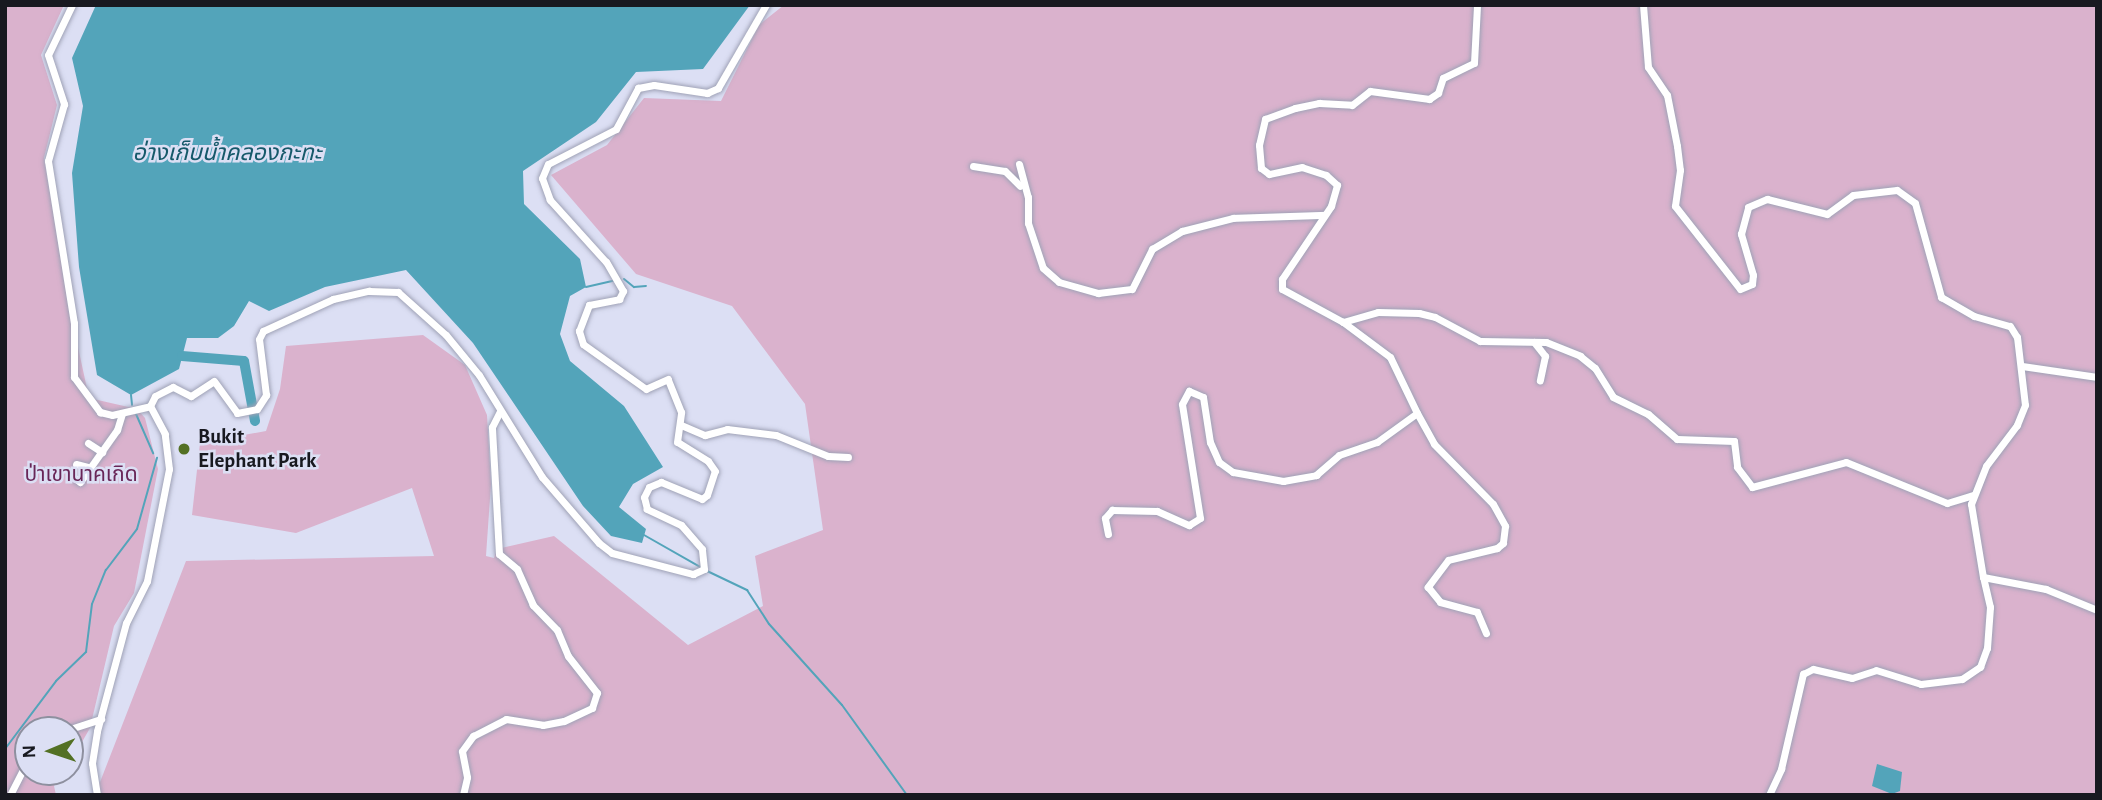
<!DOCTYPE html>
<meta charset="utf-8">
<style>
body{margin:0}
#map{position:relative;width:2102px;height:800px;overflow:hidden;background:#dcdff4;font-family:"Alegreya Sans","Noto Sans Thai",sans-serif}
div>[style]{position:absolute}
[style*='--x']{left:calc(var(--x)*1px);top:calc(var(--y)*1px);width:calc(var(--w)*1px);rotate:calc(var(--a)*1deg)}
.green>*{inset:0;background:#dab2cd}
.water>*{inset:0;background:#53a4ba}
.stream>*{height:2px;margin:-1px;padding:0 1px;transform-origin:1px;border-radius:1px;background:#53a4ba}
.river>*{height:10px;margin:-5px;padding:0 5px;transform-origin:5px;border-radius:5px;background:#53a4ba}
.roads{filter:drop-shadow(0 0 2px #9fa2b6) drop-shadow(0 0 2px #9fa2b6)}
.minor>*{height:7px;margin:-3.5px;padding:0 3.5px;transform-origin:3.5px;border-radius:3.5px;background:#fff}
.dots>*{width:19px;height:19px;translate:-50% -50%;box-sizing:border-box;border:4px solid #dcdff4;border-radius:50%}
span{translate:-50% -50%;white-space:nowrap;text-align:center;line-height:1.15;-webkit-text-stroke:5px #dcdff4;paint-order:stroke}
.poi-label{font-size:21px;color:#181920;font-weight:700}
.left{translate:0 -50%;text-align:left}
.park-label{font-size:21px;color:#692658}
.water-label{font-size:23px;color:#16596a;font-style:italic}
.frame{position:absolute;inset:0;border:7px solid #181920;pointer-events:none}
.north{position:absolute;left:14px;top:716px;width:70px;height:70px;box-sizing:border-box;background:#dcdff4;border:2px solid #8e909f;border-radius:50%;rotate:268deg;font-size:19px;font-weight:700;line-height:28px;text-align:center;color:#181920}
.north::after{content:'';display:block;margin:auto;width:24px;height:32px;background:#537024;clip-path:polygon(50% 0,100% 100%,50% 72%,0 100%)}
</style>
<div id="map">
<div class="green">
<i style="clip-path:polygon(5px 5px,64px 5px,41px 55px,57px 105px,44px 158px,67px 296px,89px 398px,137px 409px,145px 418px,158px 469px,134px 593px,114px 626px,90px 728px,70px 763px,70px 730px,28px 730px,28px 772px,64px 772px,54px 786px,56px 795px,5px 795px)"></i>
<i style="clip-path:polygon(784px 5px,2097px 5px,2097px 795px,95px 795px,186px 561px,434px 556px,412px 488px,296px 533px,192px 515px,200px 443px,266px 431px,280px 389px,286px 346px,423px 335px,465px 365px,487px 415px,491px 484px,486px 556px,494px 558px,497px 549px,554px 536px,688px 645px,763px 606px,755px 556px,823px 530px,805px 404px,732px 306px,636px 274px,551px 175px,607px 145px,644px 98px,721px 101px,759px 25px)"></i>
</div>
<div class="water">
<i style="clip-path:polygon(96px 5px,750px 5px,703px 69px,636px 72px,596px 122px,523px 171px,524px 204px,580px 259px,586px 287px,570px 296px,560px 334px,570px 361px,624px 406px,663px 467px,633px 484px,619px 507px,646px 529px,642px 543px,611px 536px,583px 506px,473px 343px,406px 270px,325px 287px,269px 311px,249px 301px,234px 326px,218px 338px,187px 338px,179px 369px,131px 395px,97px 375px,79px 267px,72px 173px,83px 106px,72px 58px)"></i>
<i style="clip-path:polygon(1877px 764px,1902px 772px,1900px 791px,1892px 794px,1872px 786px)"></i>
</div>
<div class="stream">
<i style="--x:624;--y:279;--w:13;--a:39"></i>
<i style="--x:634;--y:287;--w:12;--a:-5"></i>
<i style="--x:586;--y:287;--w:28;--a:-13"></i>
<i style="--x:131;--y:395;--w:10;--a:84"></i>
<i style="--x:136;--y:414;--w:43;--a:66.4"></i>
<i style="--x:644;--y:535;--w:64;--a:29.7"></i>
<i style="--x:705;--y:570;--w:47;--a:25.5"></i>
<i style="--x:747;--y:590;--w:40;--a:57.1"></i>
<i style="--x:769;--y:624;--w:109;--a:48"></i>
<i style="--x:842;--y:705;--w:111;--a:54.2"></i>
<i style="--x:5;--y:749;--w:85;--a:-53.1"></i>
<i style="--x:56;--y:681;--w:42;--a:-44"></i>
<i style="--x:86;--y:652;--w:48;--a:-82.9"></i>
<i style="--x:92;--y:604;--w:37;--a:-68"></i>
<i style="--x:106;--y:570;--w:51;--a:-52.9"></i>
<i style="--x:137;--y:529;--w:74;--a:-74.3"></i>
</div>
<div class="river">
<i style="--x:182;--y:356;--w:62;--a:4.6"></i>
<i style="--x:244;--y:361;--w:61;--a:79.6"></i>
</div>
<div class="roads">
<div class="minor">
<i style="--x:72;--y:5;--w:55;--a:115.6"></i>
<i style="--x:48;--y:55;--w:52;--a:71.9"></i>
<i style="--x:64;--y:104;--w:59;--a:105.7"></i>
<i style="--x:48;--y:161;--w:164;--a:80.9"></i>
<i style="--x:74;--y:323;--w:54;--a:90"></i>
<i style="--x:74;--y:377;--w:44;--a:53.4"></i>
<i style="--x:100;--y:412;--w:12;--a:14"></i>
<i style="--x:112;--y:415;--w:39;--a:-13"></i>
<i style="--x:150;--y:406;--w:11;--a:-63"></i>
<i style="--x:155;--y:396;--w:20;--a:-27"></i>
<i style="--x:173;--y:387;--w:20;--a:27"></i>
<i style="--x:191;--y:396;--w:27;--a:-33"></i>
<i style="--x:214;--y:381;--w:39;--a:54"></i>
<i style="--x:237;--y:413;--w:20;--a:-11"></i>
<i style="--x:257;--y:409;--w:17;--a:-57"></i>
<i style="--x:266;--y:395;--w:56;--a:-97.1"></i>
<i style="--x:259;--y:339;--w:9;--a:-63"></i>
<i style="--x:263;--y:331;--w:77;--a:-24.6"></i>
<i style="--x:333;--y:299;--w:37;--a:-13"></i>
<i style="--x:369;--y:291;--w:29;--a:2"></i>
<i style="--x:398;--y:292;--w:64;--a:41.9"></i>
<i style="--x:446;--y:335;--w:52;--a:50.5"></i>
<i style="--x:479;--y:375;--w:120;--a:58.3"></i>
<i style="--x:542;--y:477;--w:87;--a:49.2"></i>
<i style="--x:599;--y:543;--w:16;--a:38"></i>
<i style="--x:612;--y:553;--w:84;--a:14.5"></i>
<i style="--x:693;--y:574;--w:12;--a:-24"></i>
<i style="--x:704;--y:569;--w:20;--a:-96"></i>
<i style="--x:702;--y:549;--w:32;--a:-131"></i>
<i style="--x:681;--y:525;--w:38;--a:-155"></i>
<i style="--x:647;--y:509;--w:12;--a:-104"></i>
<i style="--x:644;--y:497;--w:11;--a:-63"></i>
<i style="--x:649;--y:487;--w:13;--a:-23"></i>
<i style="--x:661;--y:482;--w:44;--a:22.5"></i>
<i style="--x:702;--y:499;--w:6;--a:-39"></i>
<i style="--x:707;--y:495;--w:25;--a:-72"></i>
<i style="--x:715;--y:471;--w:12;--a:-125"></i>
<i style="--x:708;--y:461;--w:36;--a:-148"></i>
<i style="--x:677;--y:442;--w:30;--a:-82"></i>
<i style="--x:681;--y:412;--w:35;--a:-112"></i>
<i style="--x:668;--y:379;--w:24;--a:156"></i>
<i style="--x:646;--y:389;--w:77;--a:-144.5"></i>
<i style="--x:583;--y:344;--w:14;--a:-107"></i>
<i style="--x:579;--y:331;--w:28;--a:-69"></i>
<i style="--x:589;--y:305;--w:31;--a:-11"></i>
<i style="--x:619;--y:299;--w:9;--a:-63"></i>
<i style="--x:623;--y:291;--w:34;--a:-120"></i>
<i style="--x:606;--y:262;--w:84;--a:-132.1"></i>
<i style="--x:550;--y:200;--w:23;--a:-110"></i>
<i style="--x:542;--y:178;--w:15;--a:-67"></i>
<i style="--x:548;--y:164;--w:76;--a:-27.2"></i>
<i style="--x:616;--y:129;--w:47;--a:-61.8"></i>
<i style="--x:638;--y:88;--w:16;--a:-11"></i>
<i style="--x:654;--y:85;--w:54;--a:8.6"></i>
<i style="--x:707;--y:93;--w:12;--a:-24"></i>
<i style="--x:718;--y:88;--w:96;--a:-60"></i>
<i style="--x:1643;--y:5;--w:62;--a:85.4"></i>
<i style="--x:1648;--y:67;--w:34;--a:56"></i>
<i style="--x:1667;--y:95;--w:52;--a:78.9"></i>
<i style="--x:1677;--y:146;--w:24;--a:83"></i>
<i style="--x:1680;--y:170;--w:36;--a:98"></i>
<i style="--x:1675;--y:206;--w:105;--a:51.9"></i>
<i style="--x:1740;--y:289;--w:13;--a:-23"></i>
<i style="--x:1752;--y:284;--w:9;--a:-84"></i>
<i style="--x:1753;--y:275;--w:43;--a:-106.3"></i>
<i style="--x:1741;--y:234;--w:28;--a:-75"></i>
<i style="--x:1748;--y:207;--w:21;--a:-23"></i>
<i style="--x:1767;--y:199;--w:62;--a:14"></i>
<i style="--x:1827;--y:214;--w:32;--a:-36"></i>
<i style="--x:1853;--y:195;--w:44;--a:-6.5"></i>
<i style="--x:1897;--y:190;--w:22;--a:36"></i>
<i style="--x:1915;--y:203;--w:98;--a:74.5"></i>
<i style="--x:1941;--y:297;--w:38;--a:30"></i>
<i style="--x:1974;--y:316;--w:37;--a:16"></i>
<i style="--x:2010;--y:326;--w:13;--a:58"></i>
<i style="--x:2017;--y:337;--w:68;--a:83.3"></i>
<i style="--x:2025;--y:405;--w:22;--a:112"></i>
<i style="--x:2017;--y:425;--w:51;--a:127.1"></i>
<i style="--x:1986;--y:466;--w:41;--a:111.5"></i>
<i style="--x:1971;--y:504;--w:74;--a:80.7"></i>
<i style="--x:1983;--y:577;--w:64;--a:10.8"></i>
<i style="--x:2046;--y:589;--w:55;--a:22.4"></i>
<i style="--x:1019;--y:164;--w:34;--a:75"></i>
<i style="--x:1028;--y:197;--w:26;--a:90"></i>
<i style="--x:1028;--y:223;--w:47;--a:71.6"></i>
<i style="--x:1043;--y:268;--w:21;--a:41"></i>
<i style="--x:1059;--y:282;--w:41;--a:15.8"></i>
<i style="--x:1098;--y:293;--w:34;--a:-7"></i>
<i style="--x:1132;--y:289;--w:45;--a:-63.4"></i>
<i style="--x:1152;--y:249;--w:35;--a:-31"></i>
<i style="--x:1182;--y:231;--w:53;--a:-14.3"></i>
<i style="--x:1233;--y:218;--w:91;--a:-1.9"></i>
<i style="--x:973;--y:166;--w:32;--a:9"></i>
<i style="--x:1005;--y:171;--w:21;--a:45"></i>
<i style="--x:1343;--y:322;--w:36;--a:-16"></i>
<i style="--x:1378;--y:312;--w:41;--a:1.4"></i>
<i style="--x:1419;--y:313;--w:16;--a:14"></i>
<i style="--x:1435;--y:317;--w:51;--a:28.1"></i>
<i style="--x:1480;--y:341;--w:66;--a:0.9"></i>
<i style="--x:1546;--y:342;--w:37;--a:22"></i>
<i style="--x:1580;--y:356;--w:19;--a:39"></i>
<i style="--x:1595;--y:368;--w:34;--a:58"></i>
<i style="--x:1613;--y:397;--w:39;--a:26"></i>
<i style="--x:1648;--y:414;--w:38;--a:41"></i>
<i style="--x:1677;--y:439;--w:57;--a:2"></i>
<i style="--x:1734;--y:441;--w:26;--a:83"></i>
<i style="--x:1737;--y:467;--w:25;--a:53"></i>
<i style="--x:1752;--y:487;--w:97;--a:-14.9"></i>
<i style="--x:1846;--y:462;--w:109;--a:22.1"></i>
<i style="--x:1947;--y:503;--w:27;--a:-17"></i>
<i style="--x:1534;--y:342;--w:18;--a:52"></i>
<i style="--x:1545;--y:356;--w:25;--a:102"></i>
<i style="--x:2022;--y:366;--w:76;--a:8.3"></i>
<i style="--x:1417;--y:413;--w:35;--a:61"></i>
<i style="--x:1434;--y:444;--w:84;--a:45.5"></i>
<i style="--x:1493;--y:504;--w:25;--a:61"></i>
<i style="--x:1505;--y:526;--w:17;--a:97"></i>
<i style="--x:1503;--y:543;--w:8;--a:140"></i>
<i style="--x:1497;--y:548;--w:50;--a:166.2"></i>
<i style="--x:1448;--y:560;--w:34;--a:127"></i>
<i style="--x:1428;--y:587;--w:19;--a:51"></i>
<i style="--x:1440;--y:602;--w:38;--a:15"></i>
<i style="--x:1477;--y:612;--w:23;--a:67"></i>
<i style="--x:681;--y:425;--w:26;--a:23"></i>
<i style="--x:705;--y:435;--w:23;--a:-15"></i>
<i style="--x:727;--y:429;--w:49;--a:7"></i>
<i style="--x:776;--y:435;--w:56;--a:22"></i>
<i style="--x:828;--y:456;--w:20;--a:3"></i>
<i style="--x:88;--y:443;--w:17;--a:33"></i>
<i style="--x:76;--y:464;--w:12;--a:14"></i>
<i style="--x:72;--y:476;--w:10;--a:37"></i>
<i style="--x:80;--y:482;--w:64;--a:-54.6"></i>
<i style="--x:117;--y:430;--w:17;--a:-73"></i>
<i style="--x:1108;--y:534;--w:16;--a:-101"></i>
<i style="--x:1105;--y:518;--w:11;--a:-49"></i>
<i style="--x:1112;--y:510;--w:45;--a:1.3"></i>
<i style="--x:1157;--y:511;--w:35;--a:24"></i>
<i style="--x:1189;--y:525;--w:13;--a:-32"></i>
<i style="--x:1200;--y:518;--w:115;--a:-99"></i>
<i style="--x:1182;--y:404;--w:15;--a:-62"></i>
<i style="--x:1189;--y:391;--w:15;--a:23"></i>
<i style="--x:1203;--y:397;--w:46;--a:81.2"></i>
<i style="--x:1210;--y:442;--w:22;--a:66"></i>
<i style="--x:1219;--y:462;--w:17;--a:36"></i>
<i style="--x:1233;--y:472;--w:51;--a:10.2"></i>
<i style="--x:1283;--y:481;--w:34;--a:-10"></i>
<i style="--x:1316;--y:475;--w:30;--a:-41"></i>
<i style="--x:1339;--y:455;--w:40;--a:-18.9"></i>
<i style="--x:1377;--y:442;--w:49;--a:-35.9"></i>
<i style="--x:1417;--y:413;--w:62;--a:-115.7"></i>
<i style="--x:1390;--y:357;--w:59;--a:-143.3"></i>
<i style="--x:1343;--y:322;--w:69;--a:-151.6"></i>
<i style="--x:1282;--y:289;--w:10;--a:-90"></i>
<i style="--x:1282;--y:279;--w:88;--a:-56.1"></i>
<i style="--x:1331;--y:206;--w:22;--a:-74"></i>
<i style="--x:1337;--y:185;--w:15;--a:-138"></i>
<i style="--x:1326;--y:175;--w:25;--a:-162"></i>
<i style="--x:1302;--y:167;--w:34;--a:168"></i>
<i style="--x:1269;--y:174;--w:10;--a:-143"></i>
<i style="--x:1261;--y:168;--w:23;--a:-95"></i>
<i style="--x:1259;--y:145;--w:27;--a:-77"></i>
<i style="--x:1265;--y:119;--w:32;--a:-20"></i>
<i style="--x:1295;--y:108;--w:25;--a:-12"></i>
<i style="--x:1319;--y:103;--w:33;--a:3"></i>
<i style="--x:1352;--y:105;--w:23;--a:-38"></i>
<i style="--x:1370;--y:91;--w:60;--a:7.7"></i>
<i style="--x:1429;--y:99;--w:11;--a:-34"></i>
<i style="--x:1438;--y:93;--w:16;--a:-72"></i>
<i style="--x:1443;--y:78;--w:34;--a:-26"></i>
<i style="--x:1474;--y:63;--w:58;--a:-87"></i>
<i style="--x:67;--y:730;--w:36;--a:-18"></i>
<i style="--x:10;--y:795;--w:39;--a:-63"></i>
<i style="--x:97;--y:795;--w:32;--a:-99"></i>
<i style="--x:92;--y:763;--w:32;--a:-81"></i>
<i style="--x:97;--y:731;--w:112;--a:-75"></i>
<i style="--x:126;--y:623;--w:47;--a:-63.4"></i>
<i style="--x:147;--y:581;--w:114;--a:-78.9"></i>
<i style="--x:169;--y:469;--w:35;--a:-97"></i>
<i style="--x:165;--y:434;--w:32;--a:-118"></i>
<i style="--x:463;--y:795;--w:18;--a:-77"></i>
<i style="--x:467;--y:777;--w:26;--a:-101"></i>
<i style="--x:462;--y:751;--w:19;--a:-54"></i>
<i style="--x:473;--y:736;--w:37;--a:-27"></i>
<i style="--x:506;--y:719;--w:37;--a:9"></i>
<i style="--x:543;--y:725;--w:21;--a:-11"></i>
<i style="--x:564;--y:721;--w:31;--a:-25"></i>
<i style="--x:592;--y:708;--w:16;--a:-72"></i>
<i style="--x:597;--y:693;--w:47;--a:-128.1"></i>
<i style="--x:568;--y:656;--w:28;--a:-113"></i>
<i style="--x:557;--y:630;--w:35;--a:-134"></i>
<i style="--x:533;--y:605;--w:39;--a:-114"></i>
<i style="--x:517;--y:569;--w:23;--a:-140"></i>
<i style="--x:499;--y:554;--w:127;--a:-93.2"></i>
<i style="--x:492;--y:427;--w:18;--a:-63"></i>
<i style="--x:1769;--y:795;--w:29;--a:-65"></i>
<i style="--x:1781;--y:769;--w:98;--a:-77"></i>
<i style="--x:1803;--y:674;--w:11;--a:-27"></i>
<i style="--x:1813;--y:669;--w:40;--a:13"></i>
<i style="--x:1852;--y:678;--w:25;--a:-18"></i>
<i style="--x:1876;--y:670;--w:47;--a:17.3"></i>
<i style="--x:1921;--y:684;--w:41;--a:-7"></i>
<i style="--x:1962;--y:679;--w:22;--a:-34"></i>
<i style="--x:1980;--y:667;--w:20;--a:-70"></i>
<i style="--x:1987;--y:648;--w:41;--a:-85.8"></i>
<i style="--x:1990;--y:607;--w:31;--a:-103"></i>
</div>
</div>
<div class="dots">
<i style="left:184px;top:449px;background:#537024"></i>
</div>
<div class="poi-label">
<span class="left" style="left:198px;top:449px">Bukit<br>Elephant Park</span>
</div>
<div class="park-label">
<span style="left:81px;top:475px">ป่าเขานาคเกิด</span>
</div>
<div class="water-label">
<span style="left:227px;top:154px">อ่างเก็บน้ำคลองกะทะ</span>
</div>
<div class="frame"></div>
<div class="north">N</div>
</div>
